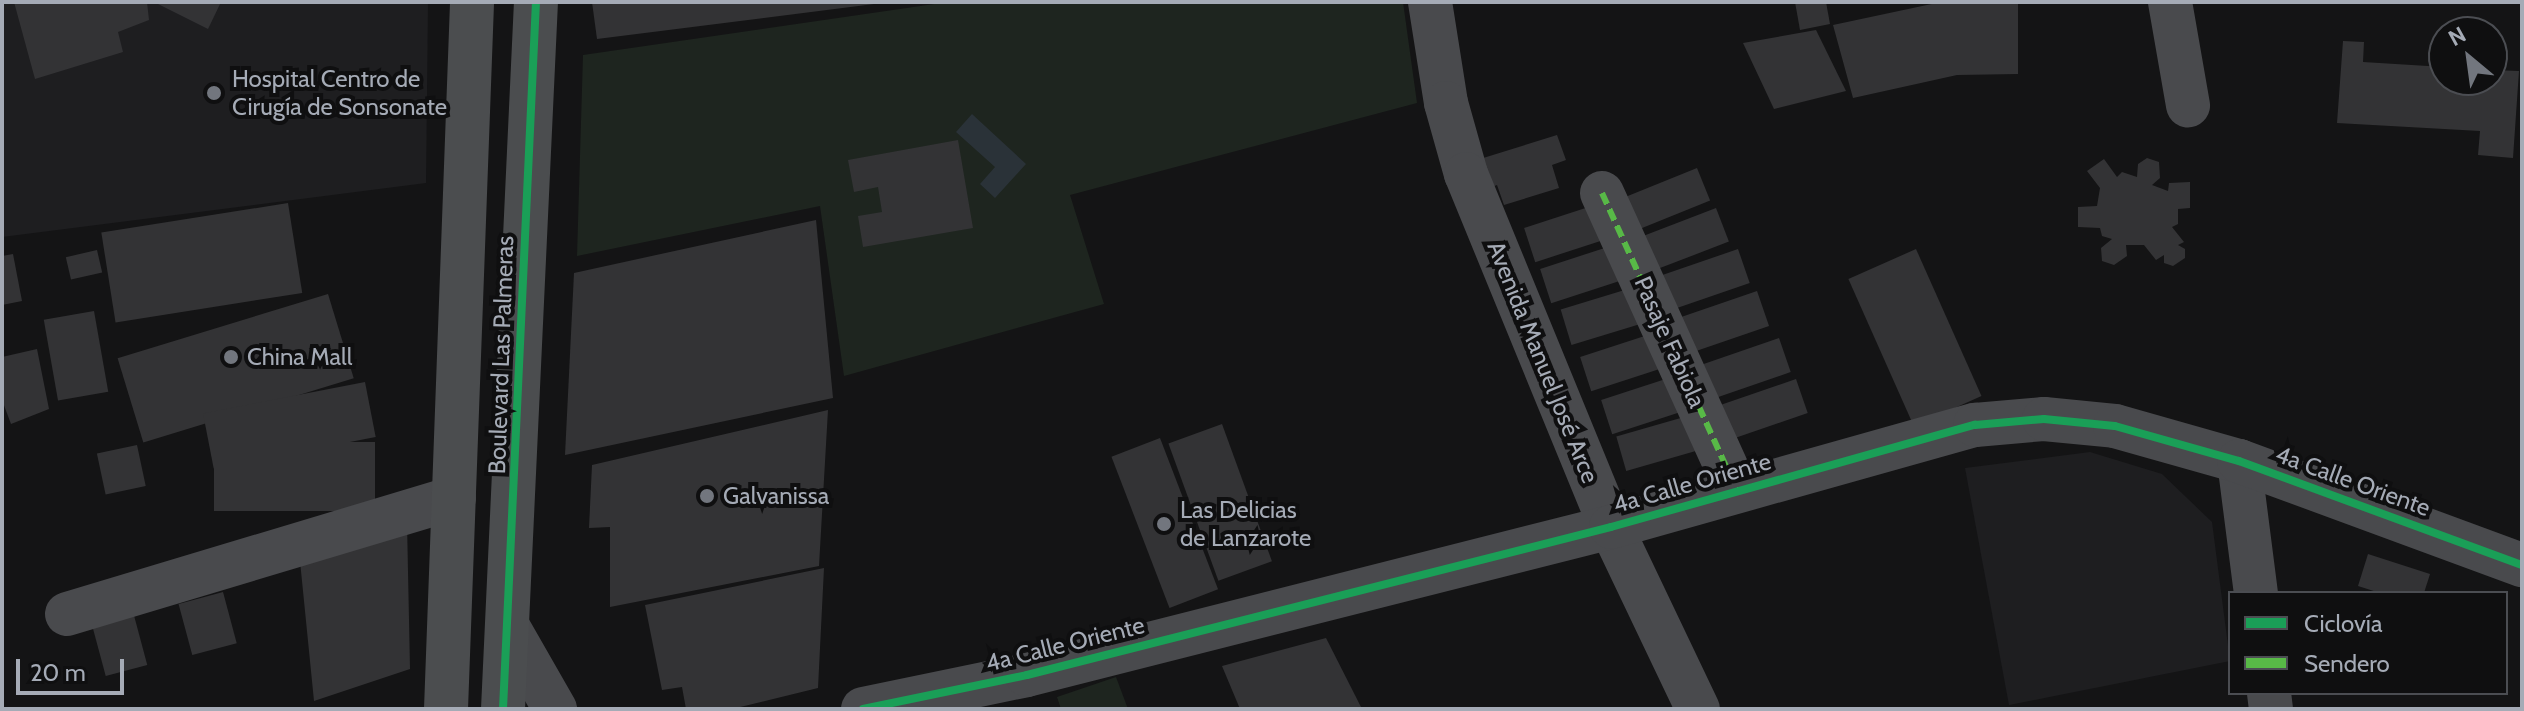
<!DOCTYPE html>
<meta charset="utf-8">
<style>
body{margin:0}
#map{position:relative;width:2524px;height:711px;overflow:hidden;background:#141415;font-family:Cabin,sans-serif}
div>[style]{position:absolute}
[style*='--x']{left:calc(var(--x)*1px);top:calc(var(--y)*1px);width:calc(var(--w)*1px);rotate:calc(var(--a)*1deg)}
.built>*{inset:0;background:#1e1e20}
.green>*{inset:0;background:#1e251f}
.water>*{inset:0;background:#2a3238}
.building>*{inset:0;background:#333335;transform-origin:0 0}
.minor>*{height:44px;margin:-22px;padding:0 22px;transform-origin:22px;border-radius:22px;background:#494a4d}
.major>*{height:44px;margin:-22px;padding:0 22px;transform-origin:22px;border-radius:22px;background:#4b4d4f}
.quiet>*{height:6px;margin-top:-3px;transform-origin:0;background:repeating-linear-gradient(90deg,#58b947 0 12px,transparent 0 18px)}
.cycleway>*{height:8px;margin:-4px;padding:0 4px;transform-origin:4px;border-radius:4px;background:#1a9f57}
.dots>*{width:22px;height:22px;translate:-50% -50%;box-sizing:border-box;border:4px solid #0f0f10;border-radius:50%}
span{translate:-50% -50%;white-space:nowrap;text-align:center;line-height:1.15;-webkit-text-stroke:8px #0f0f10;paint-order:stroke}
.poi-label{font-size:24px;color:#a5abb6}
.left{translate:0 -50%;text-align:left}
.street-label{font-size:24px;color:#a5abb6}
.frame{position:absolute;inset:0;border:4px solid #a5abb6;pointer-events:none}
.legend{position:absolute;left:2228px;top:591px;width:280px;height:104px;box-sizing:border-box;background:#0f0f10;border:2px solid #4b4d52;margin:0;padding:10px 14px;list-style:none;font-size:24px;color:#a5abb6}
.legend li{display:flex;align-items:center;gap:16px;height:40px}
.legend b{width:40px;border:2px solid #4b4d52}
.north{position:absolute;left:2428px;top:16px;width:80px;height:80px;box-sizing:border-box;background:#0f0f10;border:2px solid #4b4d52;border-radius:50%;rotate:331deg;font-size:22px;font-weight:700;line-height:32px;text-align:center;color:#a5abb6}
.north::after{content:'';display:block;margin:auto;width:28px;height:36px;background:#72767e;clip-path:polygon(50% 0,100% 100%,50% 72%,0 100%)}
.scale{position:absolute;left:16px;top:659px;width:108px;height:36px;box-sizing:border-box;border:4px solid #a5abb6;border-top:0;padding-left:10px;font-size:24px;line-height:28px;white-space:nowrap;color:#a5abb6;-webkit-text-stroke:6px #0f0f10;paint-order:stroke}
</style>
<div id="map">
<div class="built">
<i style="clip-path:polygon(2px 2px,428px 2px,426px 183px,2px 237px)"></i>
<i style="clip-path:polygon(2090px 452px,2162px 474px,2212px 522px,2230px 661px,2009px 705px,1965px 468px)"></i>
</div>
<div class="green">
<i style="clip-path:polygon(948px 2px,1403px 2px,1417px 103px,1070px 195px,1104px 304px,844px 376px,820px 206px,577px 256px,583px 55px)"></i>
<i style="clip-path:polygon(1116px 677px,1128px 709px,1061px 709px,1057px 697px)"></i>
</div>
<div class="water">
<i style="clip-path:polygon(972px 114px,1026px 164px,995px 198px,980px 184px,995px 167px,956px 132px)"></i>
</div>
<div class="building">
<i style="clip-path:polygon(14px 2px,147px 2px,149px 20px,118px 32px,123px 52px,35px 79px)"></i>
<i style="clip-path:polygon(154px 2px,221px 2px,208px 29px)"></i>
<i style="clip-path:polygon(592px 2px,874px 2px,874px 4px,597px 39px)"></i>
<i style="clip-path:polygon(1795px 2px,1826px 2px,1830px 24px,1800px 30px)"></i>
<i style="clip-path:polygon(1941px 2px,2018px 2px,2018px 74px,1957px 75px,1853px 98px,1833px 25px)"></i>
<i style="clip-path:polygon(1816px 30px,1846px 91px,1774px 109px,1743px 43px)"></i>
<i style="clip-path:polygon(2343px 41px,2364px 42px,2363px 62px,2444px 67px,2444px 80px,2492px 80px,2492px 70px,2519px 71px,2513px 158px,2478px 155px,2480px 131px,2337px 123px)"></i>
<i style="clip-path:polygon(1557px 135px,1566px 160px,1552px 165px,1559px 188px,1504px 205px,1497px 185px,1489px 188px,1480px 159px)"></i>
<i style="clip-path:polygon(958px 140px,973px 228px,863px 247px,858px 216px,882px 212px,878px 187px,854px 192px,848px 160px)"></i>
<i style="clip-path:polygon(2147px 158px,2159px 162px,2160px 178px,2152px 185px,2168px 191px,2169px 183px,2190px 182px,2190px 208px,2178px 209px,2178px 224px,2172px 227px,2184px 242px,2178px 245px,2185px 249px,2185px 258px,2173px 266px,2164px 263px,2164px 255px,2156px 260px,2144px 245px,2126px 245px,2127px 256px,2114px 265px,2102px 261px,2101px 248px,2112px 239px,2102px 236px,2100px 228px,2078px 227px,2078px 207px,2097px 206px,2100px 188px,2087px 171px,2104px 159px,2117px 177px,2122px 172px,2137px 177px,2138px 164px)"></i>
<i style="left:1697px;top:168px;width:35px;height:92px;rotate:68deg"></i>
<i style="left:1604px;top:202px;width:36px;height:84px;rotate:72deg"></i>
<i style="left:288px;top:203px;width:91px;height:189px;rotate:81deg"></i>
<i style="left:1716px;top:208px;width:36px;height:92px;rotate:69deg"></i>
<i style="clip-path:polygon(816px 220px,833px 398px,565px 455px,574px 273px)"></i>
<i style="left:1620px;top:243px;width:36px;height:84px;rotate:72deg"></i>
<i style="left:1738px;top:249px;width:36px;height:93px;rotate:71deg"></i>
<i style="left:1916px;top:249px;width:161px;height:74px;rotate:66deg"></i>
<i style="left:97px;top:250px;width:23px;height:32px;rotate:77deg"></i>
<i style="clip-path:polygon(13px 254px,22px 301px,2px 305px,2px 256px)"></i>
<i style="left:1641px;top:285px;width:37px;height:84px;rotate:73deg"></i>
<i style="left:1757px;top:291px;width:37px;height:94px;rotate:71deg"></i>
<i style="left:328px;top:294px;width:88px;height:220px;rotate:73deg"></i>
<i style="left:94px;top:311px;width:82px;height:51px;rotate:80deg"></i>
<i style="left:1660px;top:331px;width:36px;height:84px;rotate:72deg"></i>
<i style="left:1779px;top:338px;width:36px;height:95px;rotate:71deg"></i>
<i style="clip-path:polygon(37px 349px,49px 409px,11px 424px,2px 400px,2px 357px)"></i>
<i style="left:1681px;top:374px;width:36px;height:84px;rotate:72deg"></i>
<i style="left:1796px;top:379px;width:36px;height:93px;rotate:71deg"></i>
<i style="left:365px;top:382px;width:56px;height:165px;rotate:79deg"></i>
<i style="clip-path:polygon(828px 410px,819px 566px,610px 607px,610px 527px,589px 528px,592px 465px)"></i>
<i style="left:1698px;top:413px;width:36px;height:85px;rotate:74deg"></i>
<i style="left:1222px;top:424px;width:146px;height:57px;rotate:70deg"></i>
<i style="left:1160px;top:438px;width:162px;height:52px;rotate:69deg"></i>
<i style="left:375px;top:442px;width:69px;height:161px;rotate:90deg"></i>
<i style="left:137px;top:445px;width:42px;height:41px;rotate:78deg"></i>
<i style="clip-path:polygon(407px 523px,410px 669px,314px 701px,299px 551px)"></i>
<i style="clip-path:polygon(2368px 554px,2430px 574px,2424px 593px,2380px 593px,2358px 586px)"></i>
<i style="clip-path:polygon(824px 568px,818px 688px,732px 709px,686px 709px,682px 687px,662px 690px,645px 605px)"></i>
<i style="left:223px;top:592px;width:53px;height:46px;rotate:75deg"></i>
<i style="left:132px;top:608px;width:59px;height:43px;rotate:75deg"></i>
<i style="clip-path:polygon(1326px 638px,1362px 709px,1240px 709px,1222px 666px)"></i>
</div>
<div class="minor">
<i style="--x:1430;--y:2;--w:102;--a:81"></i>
<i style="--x:1446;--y:103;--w:74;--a:74.3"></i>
<i style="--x:1466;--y:174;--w:382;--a:67.7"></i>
<i style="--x:1611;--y:527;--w:202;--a:64.5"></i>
<i style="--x:2170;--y:2;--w:105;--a:80.1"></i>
<i style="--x:1602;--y:193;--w:327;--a:65.6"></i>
<i style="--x:2239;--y:461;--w:133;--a:82.7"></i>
<i style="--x:67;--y:614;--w:404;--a:-16.7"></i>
<i style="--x:508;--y:627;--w:95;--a:60.2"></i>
<i style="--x:2269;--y:693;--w:16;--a:83"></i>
<i style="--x:863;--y:709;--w:167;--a:-11.7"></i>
<i style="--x:1027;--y:675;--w:602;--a:-14.22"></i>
<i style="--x:1611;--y:527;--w:378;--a:-15.7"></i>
<i style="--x:1975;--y:425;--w:69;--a:-5"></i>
<i style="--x:2044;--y:419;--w:71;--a:5.6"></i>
<i style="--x:2115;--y:426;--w:129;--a:15.8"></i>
<i style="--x:2239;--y:461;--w:302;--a:20.2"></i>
</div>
<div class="major">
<i style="--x:446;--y:709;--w:707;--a:-87.89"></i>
<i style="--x:503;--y:709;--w:708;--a:-87.33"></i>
</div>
<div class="quiet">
<i style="--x:1602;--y:193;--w:327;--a:65.6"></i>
</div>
<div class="cycleway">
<i style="--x:503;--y:709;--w:708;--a:-87.33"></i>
<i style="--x:863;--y:709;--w:167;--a:-11.7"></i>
<i style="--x:1027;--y:675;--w:602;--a:-14.22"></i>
<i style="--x:1611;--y:527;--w:378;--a:-15.7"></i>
<i style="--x:1975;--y:425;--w:69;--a:-5"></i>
<i style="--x:2044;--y:419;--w:71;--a:5.6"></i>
<i style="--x:2115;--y:426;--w:129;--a:15.8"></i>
<i style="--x:2239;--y:461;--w:302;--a:20.2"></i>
</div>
<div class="dots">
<i style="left:214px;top:93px;background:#72767e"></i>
<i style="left:231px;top:357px;background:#72767e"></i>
<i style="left:707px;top:496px;background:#72767e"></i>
<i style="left:1164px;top:524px;background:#72767e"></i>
</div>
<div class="poi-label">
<span class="left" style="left:232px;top:93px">Hospital Centro de<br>Cirugía de Sonsonate</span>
<span class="left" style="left:247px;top:357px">China Mall</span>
<span class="left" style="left:723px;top:496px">Galvanissa</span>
<span class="left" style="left:1180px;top:524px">Las Delicias<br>de Lanzarote</span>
</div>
<div class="street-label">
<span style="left:1670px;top:342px;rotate:66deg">Pasaje Fabiola</span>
<span style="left:501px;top:355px;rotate:-88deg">Boulevard Las Palmeras</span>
<span style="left:1543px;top:362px;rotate:68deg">Avenida Manuel José Arce</span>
<span style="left:2353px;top:481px;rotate:20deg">4a Calle Oriente</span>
<span style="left:1692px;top:483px;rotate:-16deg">4a Calle Oriente</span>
<span style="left:1065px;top:644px;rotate:-14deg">4a Calle Oriente</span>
</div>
<div class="frame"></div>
<ul class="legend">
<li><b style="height:10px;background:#1a9f57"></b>Ciclovía</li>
<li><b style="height:10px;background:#58b947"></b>Sendero</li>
</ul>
<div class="north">N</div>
<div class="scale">20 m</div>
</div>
